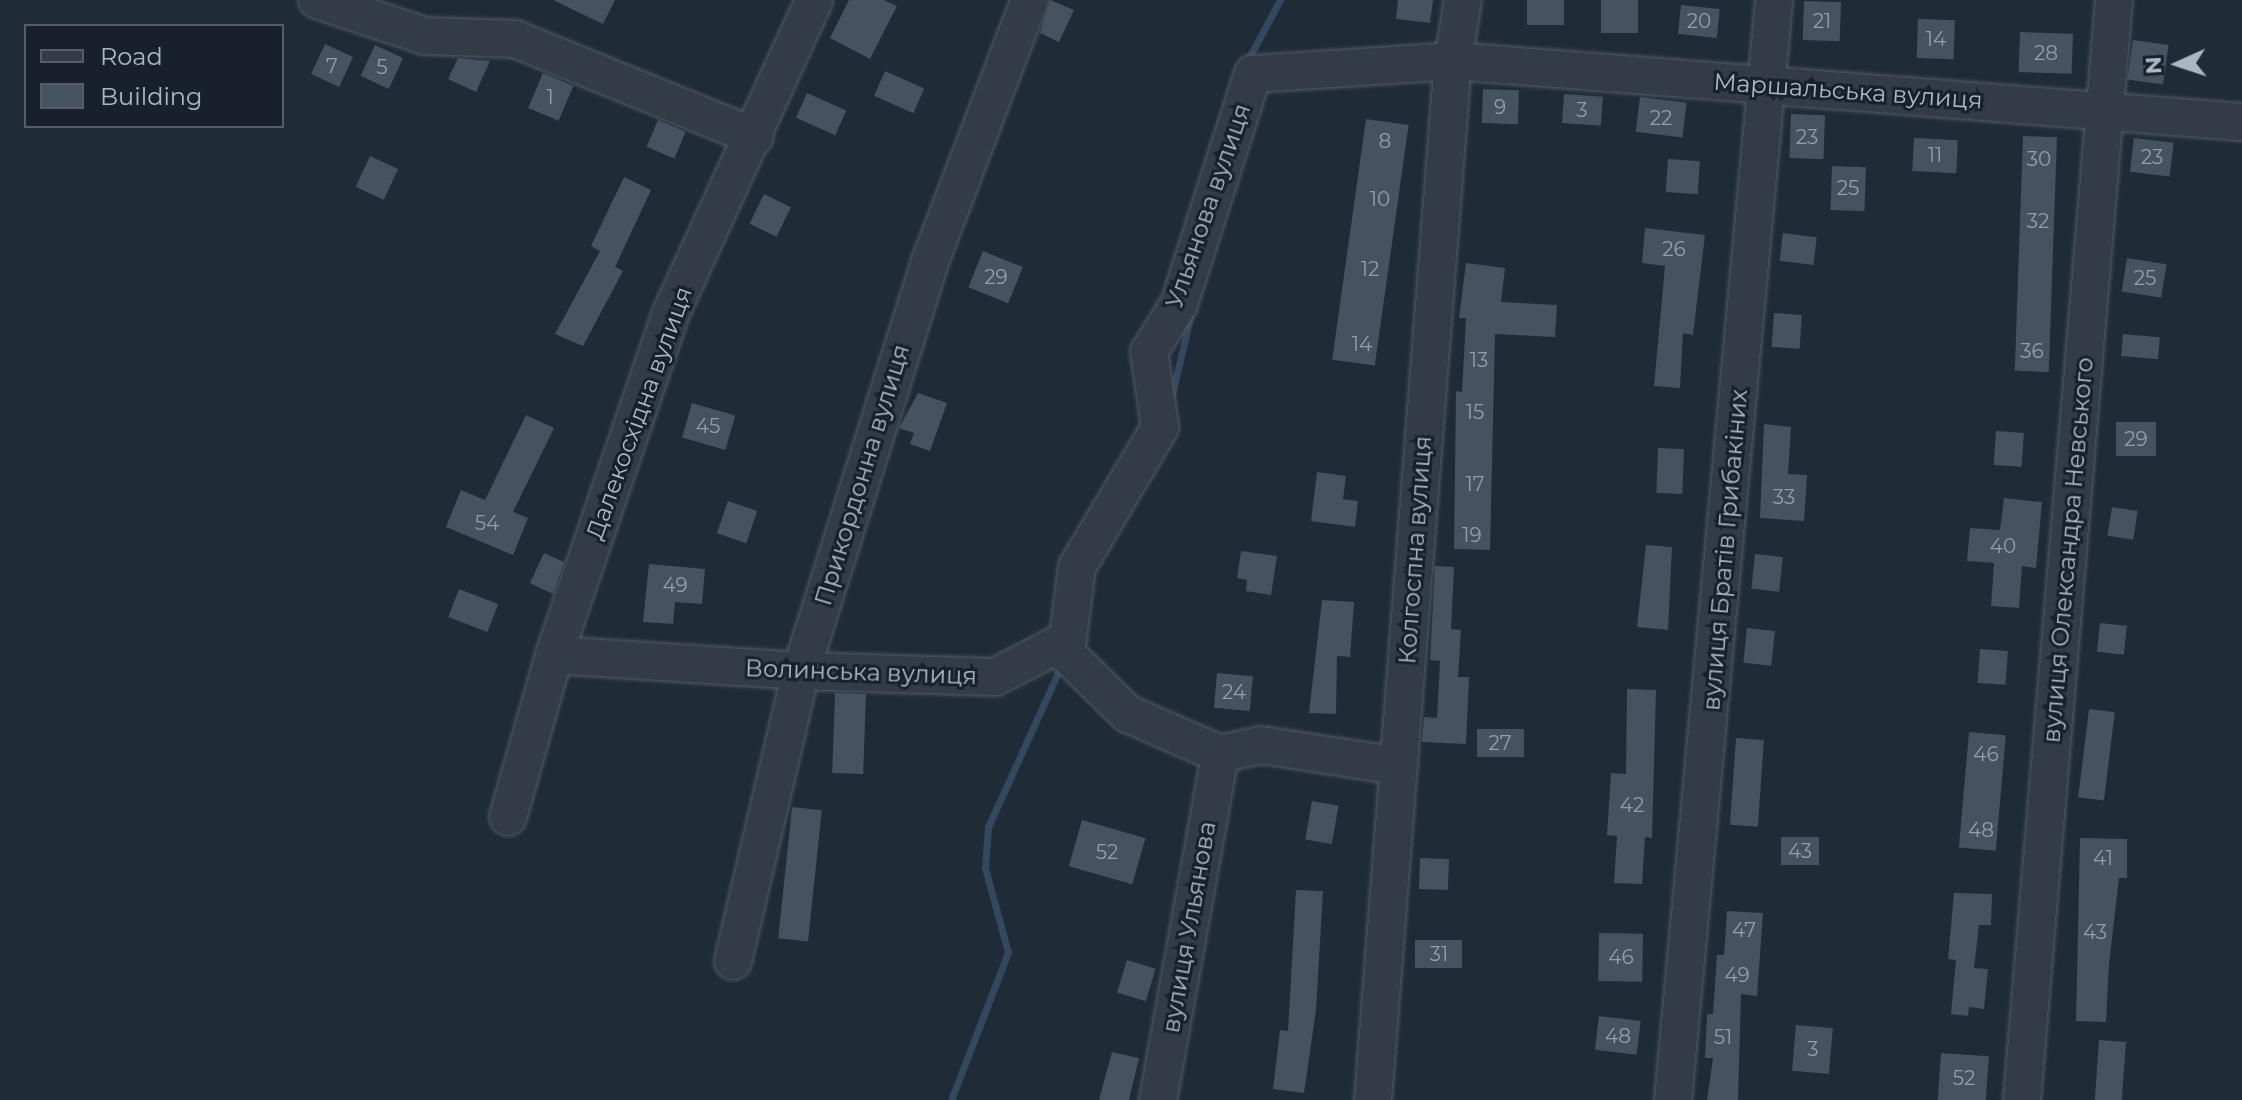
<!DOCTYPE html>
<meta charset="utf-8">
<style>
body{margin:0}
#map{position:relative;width:2242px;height:1100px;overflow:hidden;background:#1f2b36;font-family:Montserrat,sans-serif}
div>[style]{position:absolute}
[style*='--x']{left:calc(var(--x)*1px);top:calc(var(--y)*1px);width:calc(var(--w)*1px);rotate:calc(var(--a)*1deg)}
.stream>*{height:7px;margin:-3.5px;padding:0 3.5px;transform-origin:3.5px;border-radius:3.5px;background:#33485e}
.building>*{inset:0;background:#455260;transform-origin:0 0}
.roads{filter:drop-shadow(0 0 2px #505a65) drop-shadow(0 0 2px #505a65)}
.minor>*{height:36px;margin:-18px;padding:0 18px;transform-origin:18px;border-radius:18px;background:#333c46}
span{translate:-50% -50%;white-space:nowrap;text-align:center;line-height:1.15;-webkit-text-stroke:6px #18212b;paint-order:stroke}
.number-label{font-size:20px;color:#939eab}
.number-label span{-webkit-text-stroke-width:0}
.street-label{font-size:24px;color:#adb7c4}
.legend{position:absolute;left:24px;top:24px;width:260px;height:104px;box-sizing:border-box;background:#18212b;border:2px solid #545d68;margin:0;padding:10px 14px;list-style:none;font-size:24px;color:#adb7c4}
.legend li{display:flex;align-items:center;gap:16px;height:40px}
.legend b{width:40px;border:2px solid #545d68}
.north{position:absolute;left:2138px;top:24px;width:80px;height:80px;-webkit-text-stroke:6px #18212b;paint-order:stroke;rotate:267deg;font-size:22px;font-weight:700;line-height:32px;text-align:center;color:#adb7c4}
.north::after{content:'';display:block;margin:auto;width:28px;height:36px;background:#adb7c4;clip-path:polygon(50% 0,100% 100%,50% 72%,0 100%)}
</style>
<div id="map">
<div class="stream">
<i style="--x:1245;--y:65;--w:74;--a:-61.7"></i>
<i style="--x:1171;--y:399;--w:87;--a:-76.8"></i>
<i style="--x:951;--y:1100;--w:159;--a:-68.9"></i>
<i style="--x:1008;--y:952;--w:87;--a:-105.3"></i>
<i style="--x:985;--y:868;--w:41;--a:-85.8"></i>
<i style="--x:988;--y:827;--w:179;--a:-65.6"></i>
</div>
<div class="building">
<i style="clip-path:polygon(553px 0,615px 0,603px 24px)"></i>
<i style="clip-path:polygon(849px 0,884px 0,897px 6px,870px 59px,830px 38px)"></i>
<i style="clip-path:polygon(1050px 0,1074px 10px,1059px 42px,1040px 33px)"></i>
<i style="clip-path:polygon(1398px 0,1433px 0,1430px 23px,1396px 19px)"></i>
<i style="left:1527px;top:0;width:37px;height:25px"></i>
<i style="left:1601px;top:0;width:37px;height:33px"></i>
<i style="left:1804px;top:1px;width:37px;height:39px;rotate:2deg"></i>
<i style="left:1681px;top:5px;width:39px;height:29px;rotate:6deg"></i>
<i style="left:1918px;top:19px;width:37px;height:39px;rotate:2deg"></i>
<i style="left:2020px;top:32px;width:53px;height:40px;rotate:2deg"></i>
<i style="left:2133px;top:40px;width:36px;height:40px;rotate:8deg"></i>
<i style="left:325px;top:44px;width:31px;height:33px;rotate:25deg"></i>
<i style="left:375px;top:45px;width:31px;height:34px;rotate:25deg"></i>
<i style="clip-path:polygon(458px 58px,490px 61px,476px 92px,448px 79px)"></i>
<i style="left:885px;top:71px;width:43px;height:27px;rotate:24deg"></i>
<i style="left:543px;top:73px;width:33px;height:38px;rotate:23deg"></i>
<i style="left:1483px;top:89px;width:36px;height:34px;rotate:2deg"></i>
<i style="left:807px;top:93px;width:43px;height:27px;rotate:24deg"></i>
<i style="left:1564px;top:94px;width:39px;height:29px;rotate:4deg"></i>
<i style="left:1640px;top:97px;width:47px;height:35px;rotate:7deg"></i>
<i style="left:1791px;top:114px;width:34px;height:44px;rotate:2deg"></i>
<i style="left:1366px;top:119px;width:43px;height:243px;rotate:8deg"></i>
<i style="left:658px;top:120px;width:30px;height:29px;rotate:23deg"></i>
<i style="left:2023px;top:136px;width:34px;height:235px;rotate:2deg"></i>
<i style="left:1914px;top:138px;width:44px;height:33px;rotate:3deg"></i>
<i style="left:2134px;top:138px;width:40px;height:34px;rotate:7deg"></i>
<i style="left:370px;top:156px;width:31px;height:34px;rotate:25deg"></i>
<i style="left:1668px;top:159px;width:32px;height:33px;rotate:4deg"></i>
<i style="left:1832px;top:166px;width:34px;height:44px;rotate:2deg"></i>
<i style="clip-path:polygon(624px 177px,651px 190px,615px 267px,623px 271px,583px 346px,555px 334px,600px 251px,591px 246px)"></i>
<i style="left:764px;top:194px;width:30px;height:33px;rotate:26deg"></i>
<i style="clip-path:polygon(1645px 228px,1705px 235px,1693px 335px,1683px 333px,1680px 388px,1654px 386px,1665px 266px,1642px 263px)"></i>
<i style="left:1783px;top:233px;width:34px;height:28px;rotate:7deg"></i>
<i style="left:983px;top:251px;width:43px;height:39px;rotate:22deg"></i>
<i style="left:2127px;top:258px;width:40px;height:34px;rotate:9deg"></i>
<i style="clip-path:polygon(1466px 263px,1505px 268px,1501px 302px,1557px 305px,1555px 337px,1495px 334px,1490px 550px,1454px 549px,1456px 391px,1462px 392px,1466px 318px,1459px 318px)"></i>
<i style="left:1774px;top:313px;width:28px;height:34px;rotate:4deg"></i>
<i style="left:2123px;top:334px;width:37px;height:22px;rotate:5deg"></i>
<i style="clip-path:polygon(918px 393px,947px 403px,930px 451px,910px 444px,914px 433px,899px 428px)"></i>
<i style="left:692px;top:403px;width:45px;height:36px;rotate:16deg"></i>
<i style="clip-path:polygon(526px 415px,554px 428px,513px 512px,528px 518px,513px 555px,446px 527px,461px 490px,485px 500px)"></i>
<i style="left:2116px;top:422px;width:40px;height:34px"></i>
<i style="clip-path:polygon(1764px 424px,1791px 427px,1788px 474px,1807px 475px,1804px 521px,1760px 518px)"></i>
<i style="left:1996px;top:431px;width:28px;height:34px;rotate:4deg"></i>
<i style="left:1658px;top:448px;width:26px;height:45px;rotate:2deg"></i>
<i style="clip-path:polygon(1317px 472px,1346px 476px,1343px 499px,1358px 501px,1355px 527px,1311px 521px)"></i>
<i style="clip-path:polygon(2004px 498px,2042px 502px,2036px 568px,2022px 566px,2019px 608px,1991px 606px,1994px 563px,1967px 561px,1970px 528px,2000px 530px)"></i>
<i style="left:728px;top:501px;width:31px;height:34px;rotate:19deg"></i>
<i style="left:2112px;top:507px;width:26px;height:29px;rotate:9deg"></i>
<i style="clip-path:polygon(1646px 545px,1672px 547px,1668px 630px,1637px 627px)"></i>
<i style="clip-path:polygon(1241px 551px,1277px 556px,1271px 595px,1246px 591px,1247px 580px,1237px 578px)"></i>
<i style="clip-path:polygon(544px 553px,564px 562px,553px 594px,530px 583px)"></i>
<i style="left:1755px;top:554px;width:28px;height:35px;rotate:6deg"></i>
<i style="clip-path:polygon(649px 564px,705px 569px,702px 604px,675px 602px,673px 624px,643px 622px)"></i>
<i style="clip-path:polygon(1435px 566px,1454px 567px,1451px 629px,1461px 630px,1458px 677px,1469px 677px,1466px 744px,1422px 742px,1424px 717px,1437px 718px,1440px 661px,1430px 660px)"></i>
<i style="left:459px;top:589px;width:42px;height:30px;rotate:21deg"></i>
<i style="clip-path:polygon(1322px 600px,1354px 602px,1350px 657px,1337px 656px,1336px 714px,1309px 713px)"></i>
<i style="left:2100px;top:623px;width:27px;height:29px;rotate:6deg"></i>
<i style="left:1747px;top:628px;width:28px;height:35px;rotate:6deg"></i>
<i style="left:1980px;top:649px;width:28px;height:34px;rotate:4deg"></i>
<i style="left:1217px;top:673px;width:36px;height:35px;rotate:5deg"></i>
<i style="clip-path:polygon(1627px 689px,1656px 690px,1652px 838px,1645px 837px,1642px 884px,1614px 883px,1617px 836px,1607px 835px,1611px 773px,1626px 774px)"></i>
<i style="left:835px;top:693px;width:31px;height:80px;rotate:2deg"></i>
<i style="left:2089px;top:709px;width:26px;height:89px;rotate:7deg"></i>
<i style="left:1477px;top:729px;width:47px;height:28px"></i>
<i style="left:1969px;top:732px;width:37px;height:116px;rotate:5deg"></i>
<i style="left:1736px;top:738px;width:28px;height:87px;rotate:4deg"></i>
<i style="left:1312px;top:801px;width:27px;height:39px;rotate:10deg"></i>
<i style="left:792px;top:807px;width:30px;height:132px;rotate:6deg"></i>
<i style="left:1082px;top:820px;width:66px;height:48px;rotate:16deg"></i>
<i style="left:1819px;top:837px;width:28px;height:38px;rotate:90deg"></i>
<i style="clip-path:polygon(2080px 838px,2127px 839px,2127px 878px,2119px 878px,2109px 964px,2106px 1022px,2076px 1021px)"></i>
<i style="left:1420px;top:858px;width:29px;height:31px;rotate:2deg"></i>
<i style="clip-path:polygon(1296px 890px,1323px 891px,1316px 1010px,1304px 1093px,1273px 1089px,1280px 1030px,1288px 1031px)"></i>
<i style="clip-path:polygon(1954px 893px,1992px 894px,1991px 925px,1979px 925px,1974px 968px,1988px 969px,1984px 1009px,1969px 1007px,1968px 1016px,1951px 1014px,1956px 960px,1948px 959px)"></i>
<i style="clip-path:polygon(1727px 911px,1763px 913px,1757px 996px,1741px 994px,1738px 1100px,1707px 1100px,1713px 1058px,1705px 1058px,1707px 1014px,1713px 1014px,1717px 955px,1724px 955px)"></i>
<i style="left:1599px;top:933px;width:44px;height:48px;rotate:1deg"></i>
<i style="left:1415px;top:940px;width:47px;height:28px"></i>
<i style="left:1127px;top:960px;width:30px;height:34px;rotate:17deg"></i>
<i style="left:1599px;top:1016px;width:42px;height:34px;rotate:7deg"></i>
<i style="left:1796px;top:1025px;width:37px;height:46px;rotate:5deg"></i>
<i style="left:2099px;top:1040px;width:27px;height:60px;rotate:4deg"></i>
<i style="clip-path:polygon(1112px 1052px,1139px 1058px,1129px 1100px,1099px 1100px)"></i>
<i style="left:1941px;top:1053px;width:48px;height:47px;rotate:4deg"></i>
</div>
<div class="roads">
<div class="minor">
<i style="--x:317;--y:0;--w:114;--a:18.4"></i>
<i style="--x:425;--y:36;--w:90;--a:1.9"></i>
<i style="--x:515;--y:39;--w:259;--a:22.2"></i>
<i style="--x:1066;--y:654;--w:88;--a:-82.8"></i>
<i style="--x:1077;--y:567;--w:163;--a:-59.3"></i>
<i style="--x:1160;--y:427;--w:76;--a:-98.3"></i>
<i style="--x:1149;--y:352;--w:57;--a:-58"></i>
<i style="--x:1179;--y:304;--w:242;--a:-72.2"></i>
<i style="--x:1253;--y:74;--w:200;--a:-3.7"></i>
<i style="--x:1453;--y:61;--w:791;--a:4.42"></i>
<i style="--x:554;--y:655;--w:248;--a:3.7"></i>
<i style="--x:801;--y:671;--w:194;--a:1.8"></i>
<i style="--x:995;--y:677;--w:70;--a:-27.3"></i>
<i style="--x:1057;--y:645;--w:99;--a:44.2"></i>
<i style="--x:1128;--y:714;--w:100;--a:23.5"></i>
<i style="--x:1220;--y:754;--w:42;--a:-12.4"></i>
<i style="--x:1261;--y:745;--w:140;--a:8.7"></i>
<i style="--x:508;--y:817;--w:168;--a:-74.1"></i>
<i style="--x:554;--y:655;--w:361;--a:-71.1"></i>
<i style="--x:671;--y:313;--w:344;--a:-65.4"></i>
<i style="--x:733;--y:961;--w:298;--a:-76.8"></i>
<i style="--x:801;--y:671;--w:427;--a:-72.5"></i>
<i style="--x:929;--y:264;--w:283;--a:-69.1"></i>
<i style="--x:1158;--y:1100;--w:352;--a:-79.8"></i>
<i style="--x:1373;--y:1100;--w:1042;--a:-85.6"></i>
<i style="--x:1453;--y:61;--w:62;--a:-80.7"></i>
<i style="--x:1673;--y:1100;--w:1105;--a:-84.75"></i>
<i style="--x:2022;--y:1100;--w:1104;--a:-85.22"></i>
</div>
</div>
<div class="number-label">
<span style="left:1699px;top:21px">20</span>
<span style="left:1822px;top:21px">21</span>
<span style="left:1936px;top:39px">14</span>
<span style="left:2046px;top:53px">28</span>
<span style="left:332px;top:66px">7</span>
<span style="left:382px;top:67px">5</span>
<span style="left:550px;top:97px">1</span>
<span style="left:1500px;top:107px">9</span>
<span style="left:1582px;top:110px">3</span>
<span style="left:1661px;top:118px">22</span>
<span style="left:1807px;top:137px">23</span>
<span style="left:1385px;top:141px">8</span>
<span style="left:1935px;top:155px">11</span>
<span style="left:2152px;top:157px">23</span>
<span style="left:2039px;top:159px">30</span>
<span style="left:1848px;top:188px">25</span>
<span style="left:1380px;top:199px">10</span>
<span style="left:2038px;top:221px">32</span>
<span style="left:1674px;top:249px">26</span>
<span style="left:1370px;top:269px">12</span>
<span style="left:996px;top:277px">29</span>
<span style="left:2145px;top:278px">25</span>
<span style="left:1362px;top:344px">14</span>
<span style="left:2032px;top:351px">36</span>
<span style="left:1479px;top:360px">13</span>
<span style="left:1475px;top:412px">15</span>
<span style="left:708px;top:426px">45</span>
<span style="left:2136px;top:439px">29</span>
<span style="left:1475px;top:484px">17</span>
<span style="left:1784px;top:497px">33</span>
<span style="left:487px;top:523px">54</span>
<span style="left:1472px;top:535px">19</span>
<span style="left:2003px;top:546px">40</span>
<span style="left:675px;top:585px">49</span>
<span style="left:1234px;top:692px">24</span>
<span style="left:1500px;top:743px">27</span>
<span style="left:1986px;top:754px">46</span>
<span style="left:1632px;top:805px">42</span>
<span style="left:1981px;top:830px">48</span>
<span style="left:1800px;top:851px">43</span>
<span style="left:1107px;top:852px">52</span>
<span style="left:2103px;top:858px">41</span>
<span style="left:1744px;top:930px">47</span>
<span style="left:2095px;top:932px">43</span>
<span style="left:1439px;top:954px">31</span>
<span style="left:1621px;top:957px">46</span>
<span style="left:1737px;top:975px">49</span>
<span style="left:1618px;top:1036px">48</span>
<span style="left:1723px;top:1037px">51</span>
<span style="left:1813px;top:1049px">3</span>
<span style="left:1964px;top:1078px">52</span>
</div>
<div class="street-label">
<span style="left:1848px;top:91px;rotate:4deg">Маршальська вулиця</span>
<span style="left:1208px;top:206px;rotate:-71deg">Ульянова вулиця</span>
<span style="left:639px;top:413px;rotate:-70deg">Далекосхідна вулиця</span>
<span style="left:862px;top:475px;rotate:-73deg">Прикордонна вулиця</span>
<span style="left:1415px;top:550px;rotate:-86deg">Колгоспна вулиця</span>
<span style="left:1725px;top:550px;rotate:-85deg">вулиця Братів Грибакіних</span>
<span style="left:2068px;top:550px;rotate:-85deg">вулиця Олександра Невського</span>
<span style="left:861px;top:672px;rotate:2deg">Волинська вулиця</span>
<span style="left:1189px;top:927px;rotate:-80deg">вулиця Ульянова</span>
</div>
<ul class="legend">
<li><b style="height:10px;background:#333c46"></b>Road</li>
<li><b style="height:22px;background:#455260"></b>Building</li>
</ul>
<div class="north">N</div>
</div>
